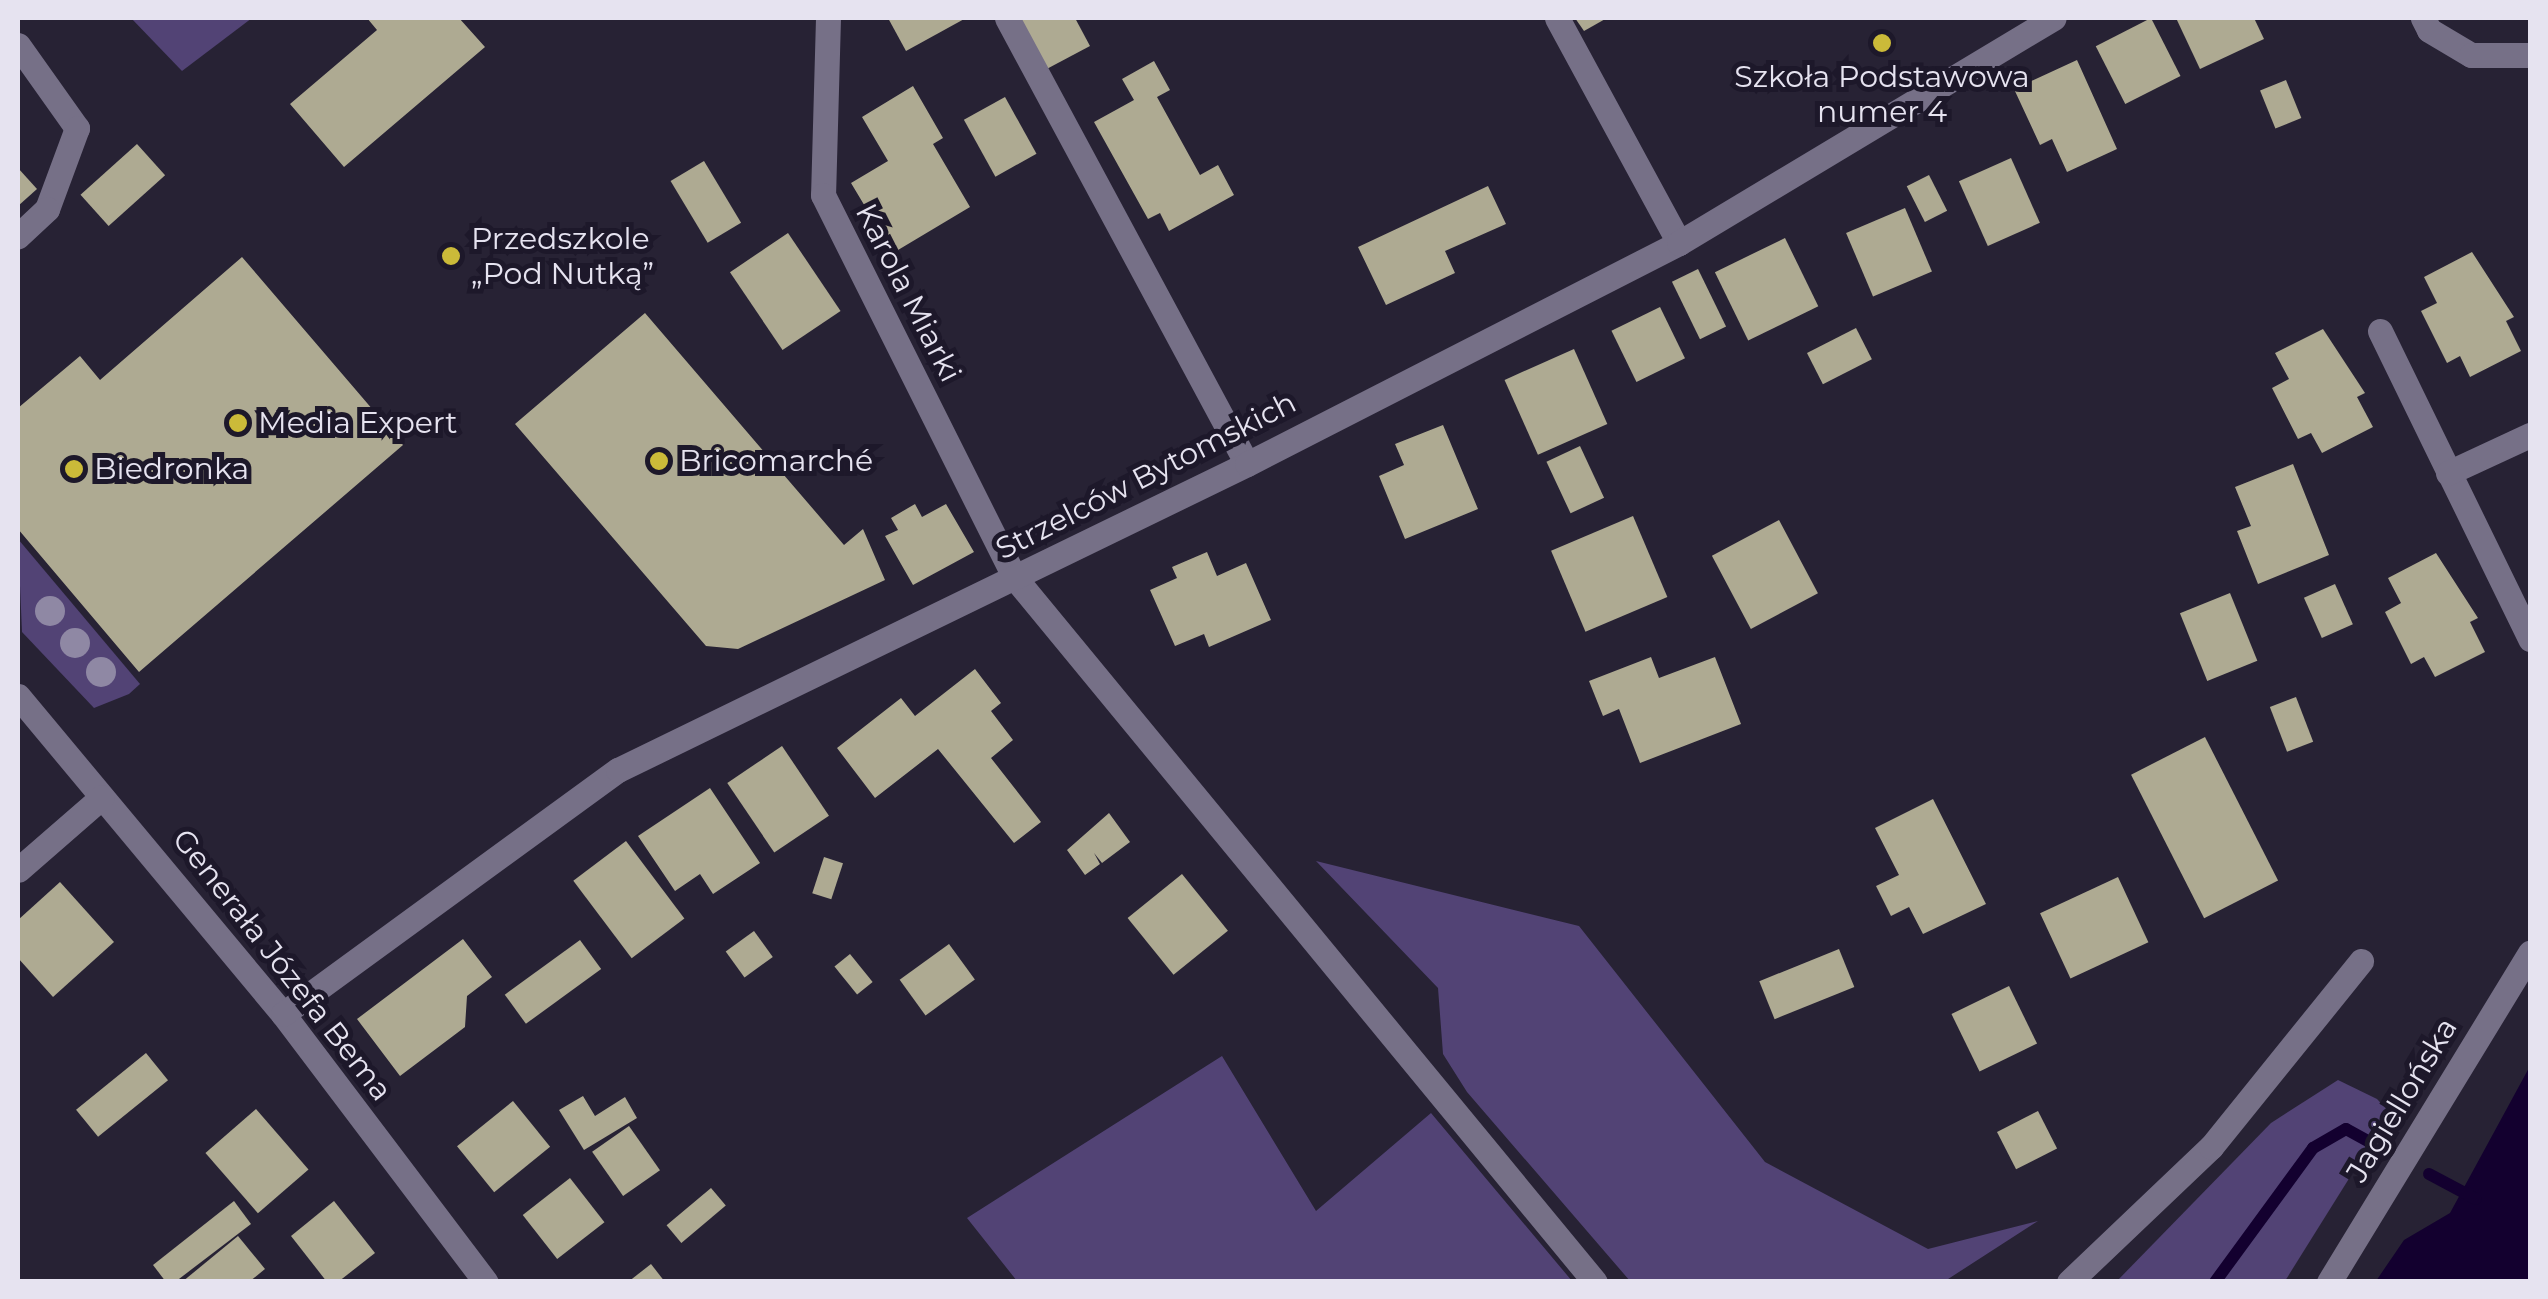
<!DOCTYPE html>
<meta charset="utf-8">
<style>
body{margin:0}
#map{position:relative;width:2548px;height:1299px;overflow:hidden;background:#272234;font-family:Montserrat,sans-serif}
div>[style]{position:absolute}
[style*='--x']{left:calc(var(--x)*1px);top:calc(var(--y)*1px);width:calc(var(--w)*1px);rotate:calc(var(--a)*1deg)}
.green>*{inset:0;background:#524375}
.water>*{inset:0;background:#13002f}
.stream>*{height:12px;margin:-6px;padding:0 6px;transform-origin:6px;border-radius:6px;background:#13002f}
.building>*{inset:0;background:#aeaa92;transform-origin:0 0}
.minor>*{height:25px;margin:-12.5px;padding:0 12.5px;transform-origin:12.5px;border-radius:12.5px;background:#767087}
.trees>*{width:30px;height:30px;margin:-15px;border-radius:50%;background:#8f88a4}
.dots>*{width:28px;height:28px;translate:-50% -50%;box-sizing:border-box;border:5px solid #1d182a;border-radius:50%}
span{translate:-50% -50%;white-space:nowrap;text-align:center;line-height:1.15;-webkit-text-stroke:10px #1d182a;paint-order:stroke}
.poi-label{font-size:30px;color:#e6e3f0}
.left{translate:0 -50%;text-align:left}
.street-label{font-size:30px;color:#e6e3f0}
.frame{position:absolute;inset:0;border:20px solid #e6e3f0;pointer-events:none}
</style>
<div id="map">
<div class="green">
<i style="clip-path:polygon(131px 18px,252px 18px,182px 71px)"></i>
<i style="clip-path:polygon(18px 539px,140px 684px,129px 694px,94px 708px,22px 632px)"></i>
<i style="clip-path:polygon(1316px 861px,1579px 926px,1765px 1162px,1928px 1249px,2038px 1221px,1945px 1281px,1630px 1281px,1467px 1092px,1443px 1054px,1438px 988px)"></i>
<i style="clip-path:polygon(1222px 1056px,1316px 1211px,1431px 1113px,1572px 1281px,1017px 1281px,967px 1218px)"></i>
<i style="clip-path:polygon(2338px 1080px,2377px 1099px,2390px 1113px,2285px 1281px,2117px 1281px,2271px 1123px)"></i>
</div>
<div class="water">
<i style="clip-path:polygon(2530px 1066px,2530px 1281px,2376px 1281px,2404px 1240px,2450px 1213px)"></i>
</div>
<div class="stream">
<i style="--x:2429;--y:1174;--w:53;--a:28"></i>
<i style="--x:2215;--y:1282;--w:166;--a:-53.8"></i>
<i style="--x:2313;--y:1148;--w:38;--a:-30"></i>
<i style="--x:2346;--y:1129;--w:26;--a:29"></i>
</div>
<div class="building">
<i style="clip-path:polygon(367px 18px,459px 18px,485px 47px,344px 167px,290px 104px,377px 30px)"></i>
<i style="clip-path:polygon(888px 18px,966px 18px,906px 51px)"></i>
<i style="clip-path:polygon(1012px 18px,1075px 18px,1090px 46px,1041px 72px)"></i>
<i style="clip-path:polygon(1575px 18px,1607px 18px,1584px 31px)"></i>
<i style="left:2151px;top:18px;width:65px;height:62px;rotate:63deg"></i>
<i style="clip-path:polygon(2176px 18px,2254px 18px,2264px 39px,2200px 69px)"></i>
<i style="clip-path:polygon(2077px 60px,2117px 149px,2067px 172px,2052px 139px,2040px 145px,2014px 89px)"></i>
<i style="clip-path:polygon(1154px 61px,1170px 90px,1157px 97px,1200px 175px,1218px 165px,1234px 195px,1169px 231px,1160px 213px,1148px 219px,1094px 122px,1134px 100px,1122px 79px)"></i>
<i style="left:2286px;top:80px;width:41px;height:28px;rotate:68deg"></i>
<i style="clip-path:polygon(913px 86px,943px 138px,933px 144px,970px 207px,893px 253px,851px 183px,888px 161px,862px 117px)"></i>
<i style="left:1005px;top:97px;width:65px;height:47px;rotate:61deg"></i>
<i style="left:137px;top:144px;width:42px;height:76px;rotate:48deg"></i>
<i style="left:2011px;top:158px;width:71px;height:57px;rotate:66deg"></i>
<i style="left:704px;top:161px;width:72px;height:39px;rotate:59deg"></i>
<i style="clip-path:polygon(18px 168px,37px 189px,18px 206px)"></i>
<i style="left:1929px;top:175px;width:40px;height:25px;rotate:63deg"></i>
<i style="clip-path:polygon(1488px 186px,1506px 224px,1445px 251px,1455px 273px,1386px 305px,1358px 247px)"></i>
<i style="left:1905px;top:208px;width:69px;height:64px;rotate:67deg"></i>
<i style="left:788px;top:233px;width:94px;height:70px;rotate:56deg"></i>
<i style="left:1785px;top:238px;width:76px;height:78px;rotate:64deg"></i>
<i style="clip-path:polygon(2472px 252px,2514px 317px,2506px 321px,2521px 351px,2470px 377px,2460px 356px,2447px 363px,2421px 311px,2437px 303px,2424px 277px)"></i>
<i style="clip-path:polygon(242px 257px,403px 445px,139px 672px,18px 529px,18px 408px,80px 356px,100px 380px)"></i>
<i style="left:1698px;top:269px;width:64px;height:29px;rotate:64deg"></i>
<i style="left:1660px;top:307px;width:57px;height:54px;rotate:64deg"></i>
<i style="clip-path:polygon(645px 313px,844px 545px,863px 529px,885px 580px,738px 649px,706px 646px,515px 424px)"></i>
<i style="left:1856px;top:328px;width:35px;height:55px;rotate:63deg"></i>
<i style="clip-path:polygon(2323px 329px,2365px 393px,2357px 397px,2373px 427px,2322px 453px,2311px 433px,2298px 439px,2272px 388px,2289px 379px,2275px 353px)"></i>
<i style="left:1574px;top:349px;width:82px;height:76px;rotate:66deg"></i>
<i style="clip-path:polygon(1443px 425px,1478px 509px,1405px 539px,1379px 476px,1404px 465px,1395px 444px)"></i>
<i style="left:1580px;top:446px;width:57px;height:37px;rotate:65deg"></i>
<i style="clip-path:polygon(2293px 464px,2329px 555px,2258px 584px,2237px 531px,2251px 526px,2235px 487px)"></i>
<i style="clip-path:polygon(915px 504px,922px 517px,946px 504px,974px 552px,913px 585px,885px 536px,898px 530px,891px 518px)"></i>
<i style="left:1633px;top:516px;width:88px;height:89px;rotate:67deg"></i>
<i style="left:1779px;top:520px;width:83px;height:76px;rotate:62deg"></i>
<i style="clip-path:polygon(1207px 552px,1217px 576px,1246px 563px,1271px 620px,1209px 647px,1204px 634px,1175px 646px,1150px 590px,1177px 578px,1172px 567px)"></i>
<i style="clip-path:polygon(2436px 553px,2478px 618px,2470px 622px,2485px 652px,2435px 677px,2424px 657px,2411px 664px,2385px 612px,2401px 603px,2388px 578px)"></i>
<i style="left:2335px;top:584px;width:44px;height:34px;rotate:66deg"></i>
<i style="left:2230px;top:593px;width:73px;height:54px;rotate:68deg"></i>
<i style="clip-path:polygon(1651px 657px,1659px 678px,1715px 657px,1741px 724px,1640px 763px,1619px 709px,1603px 716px,1589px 681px)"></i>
<i style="clip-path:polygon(975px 669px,1001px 703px,991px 711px,1013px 740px,991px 758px,1041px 822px,1014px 843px,938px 749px,875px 798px,837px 748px,901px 698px,915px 716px)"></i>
<i style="left:2296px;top:697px;width:48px;height:28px;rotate:69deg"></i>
<i style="left:2205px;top:737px;width:161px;height:83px;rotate:63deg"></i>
<i style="left:782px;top:746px;width:84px;height:66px;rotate:56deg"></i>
<i style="clip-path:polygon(710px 788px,760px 863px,713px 894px,700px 874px,675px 891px,638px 836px)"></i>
<i style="clip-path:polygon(1933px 799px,1986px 904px,1923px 934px,1909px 907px,1891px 916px,1876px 886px,1899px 875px,1875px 828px)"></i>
<i style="clip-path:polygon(1109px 813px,1130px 842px,1102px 863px,1094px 853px,1100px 864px,1085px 875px,1067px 850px)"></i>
<i style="left:626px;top:841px;width:97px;height:66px;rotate:53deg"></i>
<i style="left:824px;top:857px;width:20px;height:38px;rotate:18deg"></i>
<i style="left:1182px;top:874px;width:73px;height:70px;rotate:51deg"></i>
<i style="left:2118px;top:877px;width:72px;height:86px;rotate:65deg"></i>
<i style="clip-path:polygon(60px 882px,114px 942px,53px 997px,18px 958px,18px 920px)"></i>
<i style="left:754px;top:931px;width:32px;height:35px;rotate:54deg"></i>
<i style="clip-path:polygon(463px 939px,492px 977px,467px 996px,465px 1027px,400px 1076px,357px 1019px)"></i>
<i style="left:580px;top:940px;width:36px;height:93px;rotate:54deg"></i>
<i style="left:949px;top:944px;width:44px;height:61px;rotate:54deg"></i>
<i style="left:1839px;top:949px;width:41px;height:86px;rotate:68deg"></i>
<i style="left:850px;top:954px;width:36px;height:20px;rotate:51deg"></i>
<i style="left:2009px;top:986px;width:64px;height:64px;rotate:64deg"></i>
<i style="left:146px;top:1053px;width:35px;height:90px;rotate:51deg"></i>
<i style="clip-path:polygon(583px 1096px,595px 1116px,625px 1097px,637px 1118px,584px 1150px,559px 1110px)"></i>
<i style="left:513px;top:1101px;width:59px;height:72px;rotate:51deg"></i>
<i style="left:256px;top:1109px;width:80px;height:67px;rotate:49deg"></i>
<i style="left:2038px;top:1111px;width:42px;height:46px;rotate:63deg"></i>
<i style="left:629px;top:1126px;width:54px;height:45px;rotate:55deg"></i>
<i style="left:570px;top:1178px;width:56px;height:60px;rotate:52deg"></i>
<i style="left:711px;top:1188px;width:23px;height:58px;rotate:50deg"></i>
<i style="clip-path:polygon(234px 1201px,251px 1224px,175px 1282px,166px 1282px,153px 1265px)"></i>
<i style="clip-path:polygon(334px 1201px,375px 1253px,338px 1282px,327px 1282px,291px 1236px)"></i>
<i style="clip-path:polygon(238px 1236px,265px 1269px,249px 1282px,182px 1282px)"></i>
<i style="clip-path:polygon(651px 1264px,665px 1282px,628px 1282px)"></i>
</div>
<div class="minor">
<i style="--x:828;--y:18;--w:177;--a:91.6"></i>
<i style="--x:823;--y:195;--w:428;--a:63.4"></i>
<i style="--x:1015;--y:578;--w:912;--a:50.52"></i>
<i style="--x:1007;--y:18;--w:506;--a:61.71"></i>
<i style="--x:1557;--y:18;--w:256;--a:61.5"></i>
<i style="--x:2423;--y:18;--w:13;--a:63"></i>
<i style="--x:2429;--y:30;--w:49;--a:30.8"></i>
<i style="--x:2471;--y:55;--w:59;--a:0"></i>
<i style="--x:18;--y:45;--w:102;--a:54.6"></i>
<i style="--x:77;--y:128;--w:86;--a:110.3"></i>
<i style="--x:47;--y:209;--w:40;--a:137"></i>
<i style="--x:2380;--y:331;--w:343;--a:64"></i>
<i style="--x:2448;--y:473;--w:90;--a:-24.9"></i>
<i style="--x:18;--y:696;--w:414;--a:50.2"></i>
<i style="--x:283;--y:1014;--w:336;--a:52.9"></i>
<i style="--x:18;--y:870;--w:111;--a:-41"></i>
<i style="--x:283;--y:1014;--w:414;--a:-36.1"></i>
<i style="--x:618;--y:770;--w:699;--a:-25.94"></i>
<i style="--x:1247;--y:464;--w:485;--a:-27.1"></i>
<i style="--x:1679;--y:243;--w:437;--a:-31"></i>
<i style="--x:2069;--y:1282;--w:196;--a:-43.6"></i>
<i style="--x:2211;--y:1147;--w:239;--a:-51.1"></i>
<i style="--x:2329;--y:1282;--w:386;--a:-58.6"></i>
</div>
<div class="trees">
<i style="left:50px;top:611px"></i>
<i style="left:75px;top:643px"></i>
<i style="left:101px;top:672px"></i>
</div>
<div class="dots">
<i style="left:1882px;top:43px;background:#cbba39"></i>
<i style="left:451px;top:256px;background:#cbba39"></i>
<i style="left:238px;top:423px;background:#cbba39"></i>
<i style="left:659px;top:461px;background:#cbba39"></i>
<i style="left:74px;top:469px;background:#cbba39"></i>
</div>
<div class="poi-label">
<span style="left:1882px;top:94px">Szkoła Podstawowa<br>numer 4</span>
<span class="left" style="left:471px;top:256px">Przedszkole<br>„Pod Nutką”</span>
<span class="left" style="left:258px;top:423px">Media Expert</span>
<span class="left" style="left:679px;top:461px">Bricomarché</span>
<span class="left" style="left:94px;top:469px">Biedronka</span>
</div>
<div class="street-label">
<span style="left:908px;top:293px;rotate:63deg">Karola Miarki</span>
<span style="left:1146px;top:476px;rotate:-27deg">Strzelców Bytomskich</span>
<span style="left:282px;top:965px;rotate:52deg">Generała Józefa Bema</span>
<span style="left:2402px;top:1100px;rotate:-59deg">Jagiellońska</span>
</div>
<div class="frame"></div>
</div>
